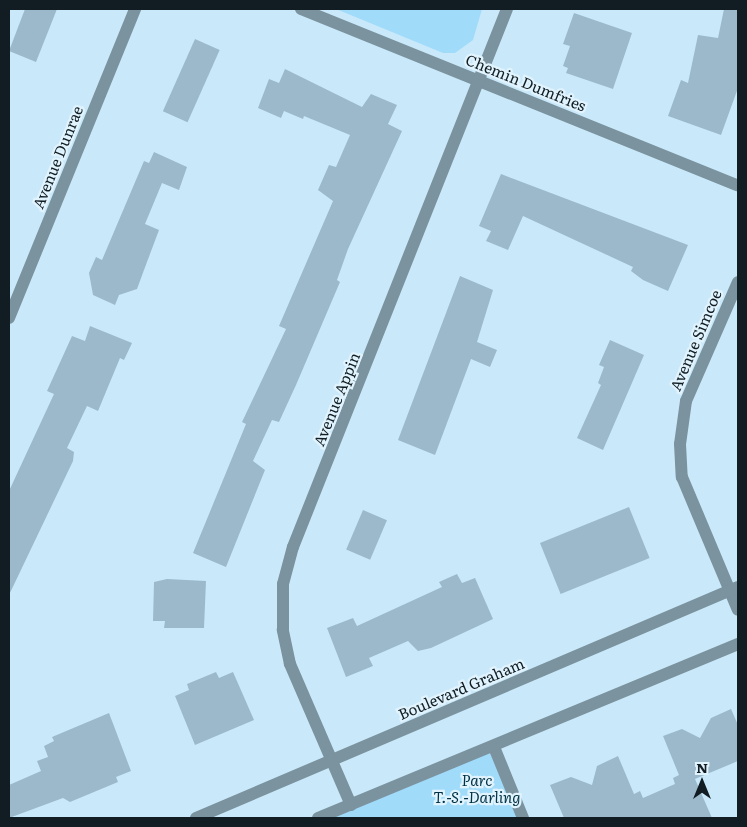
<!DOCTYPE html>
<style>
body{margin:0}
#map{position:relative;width:747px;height:827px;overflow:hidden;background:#c9e9fa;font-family:Literata,serif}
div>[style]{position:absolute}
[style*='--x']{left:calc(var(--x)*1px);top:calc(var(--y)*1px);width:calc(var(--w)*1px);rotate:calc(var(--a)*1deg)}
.green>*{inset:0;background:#a1dbfa}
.building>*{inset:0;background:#9bb9ca;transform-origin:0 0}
.minor>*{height:12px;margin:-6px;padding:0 6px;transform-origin:6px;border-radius:6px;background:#7b929f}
span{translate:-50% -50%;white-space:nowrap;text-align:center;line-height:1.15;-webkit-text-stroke:4.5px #e1f4fe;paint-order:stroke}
.street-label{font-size:15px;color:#111d23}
.park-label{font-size:15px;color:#003145;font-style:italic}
.frame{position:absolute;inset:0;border:10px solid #111d23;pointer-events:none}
.north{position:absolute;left:677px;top:757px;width:50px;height:50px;-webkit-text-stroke:4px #e1f4fe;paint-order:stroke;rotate:0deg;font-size:14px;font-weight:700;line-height:20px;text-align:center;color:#111d23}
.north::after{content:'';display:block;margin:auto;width:18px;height:22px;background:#111d23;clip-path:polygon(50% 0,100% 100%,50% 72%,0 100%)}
</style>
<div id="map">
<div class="green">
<i style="clip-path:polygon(336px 9px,482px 9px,473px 40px,455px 53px,443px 53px)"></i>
<i style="clip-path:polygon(494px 747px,523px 818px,318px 818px)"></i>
</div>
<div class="building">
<i style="clip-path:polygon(25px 9px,57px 9px,36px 62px,9px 51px)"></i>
<i style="clip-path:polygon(724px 9px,738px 9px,738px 88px,721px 135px,668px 116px,681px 80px,688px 83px,698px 35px,718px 38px)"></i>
<i style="clip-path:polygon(574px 13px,632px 33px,613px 89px,566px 73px,568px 68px,563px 66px,570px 46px,563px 44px)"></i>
<i style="left:195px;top:39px;width:27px;height:79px;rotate:24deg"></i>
<i style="clip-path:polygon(285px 69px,362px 107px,371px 94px,397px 105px,388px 124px,402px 131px,348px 249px,337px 280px,340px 282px,296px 385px,279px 422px,272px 420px,253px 461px,265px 470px,226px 567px,193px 553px,246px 424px,242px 422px,286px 329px,279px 326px,333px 201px,318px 190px,329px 165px,336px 167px,350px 135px,304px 116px,303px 119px,284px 111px,281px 118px,258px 108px,269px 79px,279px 83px)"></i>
<i style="clip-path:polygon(154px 152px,187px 167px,179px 190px,162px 183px,145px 224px,159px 230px,144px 270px,137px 289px,119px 295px,115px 305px,93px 295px,89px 273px,96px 257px,102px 260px,144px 161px,149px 163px)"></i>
<i style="clip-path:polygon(501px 174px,688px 245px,668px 291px,643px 280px,631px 271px,633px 267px,523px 216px,508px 250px,486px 241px,491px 231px,479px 226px)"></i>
<i style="clip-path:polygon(460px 276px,493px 290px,477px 342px,497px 350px,490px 367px,471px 359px,435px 455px,398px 440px)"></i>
<i style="clip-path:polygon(90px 326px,132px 343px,124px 360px,120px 358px,98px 411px,87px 406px,67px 448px,74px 452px,73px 461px,9px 595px,9px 491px,54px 394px,47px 391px,72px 336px,85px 341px)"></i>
<i style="clip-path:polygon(610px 340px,644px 355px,603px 450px,577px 438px,601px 385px,598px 383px,604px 367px,599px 365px)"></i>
<i style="left:629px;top:507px;width:55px;height:96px;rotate:68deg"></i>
<i style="left:363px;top:510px;width:26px;height:43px;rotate:23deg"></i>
<i style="clip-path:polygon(457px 574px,462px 583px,475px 578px,493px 619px,431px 648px,418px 651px,408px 641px,369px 658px,373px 666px,346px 677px,327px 628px,353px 618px,357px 626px,442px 587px,439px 582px)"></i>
<i style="clip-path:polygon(167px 579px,206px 581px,204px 628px,164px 628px,165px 621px,153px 621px,154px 582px)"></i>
<i style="clip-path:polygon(216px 672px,219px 678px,233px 672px,254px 720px,195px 745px,175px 696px,189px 690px,187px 684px)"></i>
<i style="clip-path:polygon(731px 709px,738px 725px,738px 761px,695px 779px,712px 818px,564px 818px,550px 785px,571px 777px,592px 785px,597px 766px,618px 756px,634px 794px,640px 791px,643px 798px,675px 784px,673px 778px,679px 775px,663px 736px,682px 729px,700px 738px,711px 718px)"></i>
<i style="clip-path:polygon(109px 713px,131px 771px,116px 777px,118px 782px,70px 802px,63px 798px,9px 818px,9px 785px,41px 771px,37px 761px,48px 757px,44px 746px,54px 741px,52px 737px)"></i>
</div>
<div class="minor">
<i style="--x:301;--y:9;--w:471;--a:22"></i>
<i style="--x:738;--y:282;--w:130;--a:113.6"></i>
<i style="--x:686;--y:401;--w:43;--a:97.9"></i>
<i style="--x:680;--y:444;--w:33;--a:87"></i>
<i style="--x:682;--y:477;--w:144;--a:67.2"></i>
<i style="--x:9;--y:318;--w:334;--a:-67.8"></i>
<i style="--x:494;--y:747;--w:77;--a:67.8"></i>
<i style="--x:351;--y:805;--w:154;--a:-113.4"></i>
<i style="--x:290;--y:664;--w:35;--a:-102"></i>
<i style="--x:283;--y:630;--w:46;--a:-90"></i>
<i style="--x:283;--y:584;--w:38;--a:-75"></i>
<i style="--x:293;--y:547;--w:579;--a:-68.31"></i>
<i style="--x:196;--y:818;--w:589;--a:-23.08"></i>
<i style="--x:318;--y:818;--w:455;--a:-22.5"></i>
</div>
<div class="street-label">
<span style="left:526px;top:82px;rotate:22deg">Chemin Dumfries</span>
<span style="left:57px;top:157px;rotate:-68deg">Avenue Dunrae</span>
<span style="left:695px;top:340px;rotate:-67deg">Avenue Simcoe</span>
<span style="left:336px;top:399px;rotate:-68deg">Avenue Appin</span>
<span style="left:461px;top:688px;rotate:-23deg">Boulevard Graham</span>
</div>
<div class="park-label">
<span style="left:477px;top:788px">Parc<br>T.-S.-Darling</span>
</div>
<div class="frame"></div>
<div class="north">N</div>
</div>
